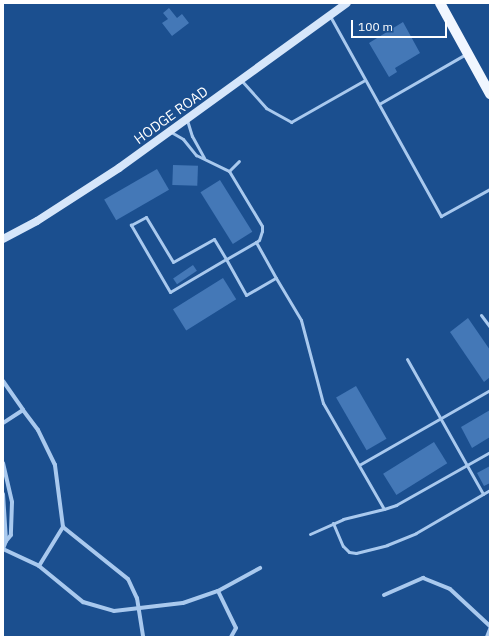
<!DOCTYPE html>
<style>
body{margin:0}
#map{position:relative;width:493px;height:640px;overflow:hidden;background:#1b4f8f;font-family:"IBM Plex Sans",sans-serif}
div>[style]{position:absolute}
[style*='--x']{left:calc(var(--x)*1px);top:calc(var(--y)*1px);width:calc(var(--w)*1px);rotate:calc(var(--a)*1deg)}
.building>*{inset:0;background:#4478b7;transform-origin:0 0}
.lane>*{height:3px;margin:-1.5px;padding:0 1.5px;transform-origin:1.5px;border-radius:1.5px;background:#a9c9ee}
.street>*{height:4px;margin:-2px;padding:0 2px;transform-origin:2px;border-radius:2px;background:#a9c9ee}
.secondary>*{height:8px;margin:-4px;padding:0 4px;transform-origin:4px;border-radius:4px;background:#d6e6fa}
.primary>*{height:10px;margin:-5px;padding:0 5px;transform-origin:5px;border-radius:5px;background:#f0f6ff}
span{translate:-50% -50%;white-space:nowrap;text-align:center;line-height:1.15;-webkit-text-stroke:3.5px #1b4f8f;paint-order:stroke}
.street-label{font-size:14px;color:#fff}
.frame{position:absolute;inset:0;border:4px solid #fff;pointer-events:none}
.scale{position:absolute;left:351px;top:20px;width:96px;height:18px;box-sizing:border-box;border:2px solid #fff;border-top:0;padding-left:5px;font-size:12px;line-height:14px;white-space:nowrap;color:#fff;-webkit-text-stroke:3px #1b4f8f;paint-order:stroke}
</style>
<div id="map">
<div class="building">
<i style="clip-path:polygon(169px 8px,177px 18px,182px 14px,189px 23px,172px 36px,162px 23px,168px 19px,163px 13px)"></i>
<i style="clip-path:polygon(403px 22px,420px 53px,395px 68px,397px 72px,389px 77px,369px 43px)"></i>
<i style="left:173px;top:165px;width:25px;height:20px;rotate:2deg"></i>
<i style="left:157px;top:169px;width:24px;height:61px;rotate:60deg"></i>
<i style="left:220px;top:180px;width:61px;height:23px;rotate:58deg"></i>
<i style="left:193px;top:265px;width:7px;height:24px;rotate:56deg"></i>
<i style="left:223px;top:278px;width:25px;height:59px;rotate:58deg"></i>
<i style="clip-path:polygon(468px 318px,490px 350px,490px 377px,484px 382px,450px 332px)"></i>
<i style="left:356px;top:386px;width:61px;height:23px;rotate:60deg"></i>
<i style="clip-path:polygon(490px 410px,490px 437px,472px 448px,461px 427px)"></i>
<i style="left:434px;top:442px;width:25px;height:60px;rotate:58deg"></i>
<i style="clip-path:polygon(490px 466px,490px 483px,484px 486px,477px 473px)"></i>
</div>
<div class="lane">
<i style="--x:330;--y:16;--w:229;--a:61"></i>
<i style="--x:441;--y:216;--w:56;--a:-28.9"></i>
<i style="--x:241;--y:80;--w:38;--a:48"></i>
<i style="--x:266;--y:108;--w:29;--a:29"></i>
<i style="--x:291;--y:122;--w:85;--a:-29.6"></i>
<i style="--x:379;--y:104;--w:100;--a:-29.9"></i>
<i style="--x:187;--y:120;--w:17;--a:73"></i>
<i style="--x:192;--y:136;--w:25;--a:61"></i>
<i style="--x:171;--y:132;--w:14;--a:30"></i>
<i style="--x:183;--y:139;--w:21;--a:51"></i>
<i style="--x:196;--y:155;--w:37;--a:26"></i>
<i style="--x:229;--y:171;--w:64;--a:59"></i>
<i style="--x:262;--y:226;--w:5;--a:90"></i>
<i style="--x:262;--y:231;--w:9;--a:108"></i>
<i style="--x:259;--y:240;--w:4;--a:146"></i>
<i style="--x:256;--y:242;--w:34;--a:150"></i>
<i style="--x:226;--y:259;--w:65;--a:149.5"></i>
<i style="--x:170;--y:292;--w:78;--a:-120.2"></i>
<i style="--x:131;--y:225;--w:17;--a:-28"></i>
<i style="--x:146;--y:217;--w:52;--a:59"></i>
<i style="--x:173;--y:262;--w:47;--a:-29.3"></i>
<i style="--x:214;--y:239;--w:23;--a:59"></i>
<i style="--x:226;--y:259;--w:41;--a:60.9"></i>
<i style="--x:246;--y:295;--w:34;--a:-30"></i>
<i style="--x:276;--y:278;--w:41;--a:-119.1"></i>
<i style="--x:229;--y:171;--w:14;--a:-45"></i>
<i style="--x:276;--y:278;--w:49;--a:59.2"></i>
<i style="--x:301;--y:320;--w:86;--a:75.2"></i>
<i style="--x:323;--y:403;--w:122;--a:60.1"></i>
<i style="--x:384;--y:509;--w:13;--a:-18"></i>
<i style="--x:396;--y:505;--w:108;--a:-29.4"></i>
<i style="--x:481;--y:315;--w:15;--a:53"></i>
<i style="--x:407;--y:359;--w:155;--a:60.6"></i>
<i style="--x:359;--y:465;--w:151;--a:-29.8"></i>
<i style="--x:333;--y:523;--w:25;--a:67"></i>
<i style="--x:343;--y:546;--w:8;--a:45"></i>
<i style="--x:349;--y:552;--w:7;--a:8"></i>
<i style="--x:356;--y:553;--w:32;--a:-14"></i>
<i style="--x:387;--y:545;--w:31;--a:-22"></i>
<i style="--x:416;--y:533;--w:86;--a:-30.2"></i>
<i style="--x:310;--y:534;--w:36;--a:-24"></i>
<i style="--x:343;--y:519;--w:42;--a:-13.7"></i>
</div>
<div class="street">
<i style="--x:3;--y:381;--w:35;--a:55"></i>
<i style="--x:23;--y:410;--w:24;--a:147"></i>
<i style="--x:3;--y:463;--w:40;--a:77"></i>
<i style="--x:12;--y:502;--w:33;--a:92"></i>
<i style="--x:11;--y:535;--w:8;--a:130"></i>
<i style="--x:3;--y:494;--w:47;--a:86.3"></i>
<i style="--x:6;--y:541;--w:9;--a:111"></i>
<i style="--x:63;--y:527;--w:83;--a:38.7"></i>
<i style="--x:128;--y:579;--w:21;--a:65"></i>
<i style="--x:137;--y:598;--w:39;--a:81"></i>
<i style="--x:3;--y:549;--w:40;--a:25"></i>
<i style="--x:39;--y:566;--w:46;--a:-58.4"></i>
<i style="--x:63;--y:527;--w:63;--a:-97.4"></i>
<i style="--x:55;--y:465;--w:39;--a:-116"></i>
<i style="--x:38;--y:430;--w:25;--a:-127"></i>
<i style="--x:39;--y:566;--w:57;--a:39.3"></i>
<i style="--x:83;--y:602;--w:32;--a:16"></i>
<i style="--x:114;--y:611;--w:69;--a:-6.6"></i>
<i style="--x:183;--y:603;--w:37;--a:-19"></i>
<i style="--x:218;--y:591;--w:48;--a:-28.7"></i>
<i style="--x:218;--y:591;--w:41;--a:64.1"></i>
<i style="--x:236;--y:628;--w:10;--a:119"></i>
<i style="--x:384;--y:595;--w:43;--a:-23.6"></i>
<i style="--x:423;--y:578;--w:29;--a:22"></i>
<i style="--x:450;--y:589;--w:54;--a:42.8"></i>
<i style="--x:487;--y:637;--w:9;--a:-69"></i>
</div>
<div class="secondary">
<i style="--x:3;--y:239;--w:38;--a:-28"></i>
<i style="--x:37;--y:221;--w:98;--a:-32.9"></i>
<i style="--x:119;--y:168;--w:281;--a:-35.9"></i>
</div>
<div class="primary">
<i style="--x:440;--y:3;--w:104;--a:61.2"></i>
</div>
<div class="street-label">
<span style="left:171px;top:115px;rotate:-36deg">HODGE ROAD</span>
</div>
<div class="frame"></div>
<div class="scale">100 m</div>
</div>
